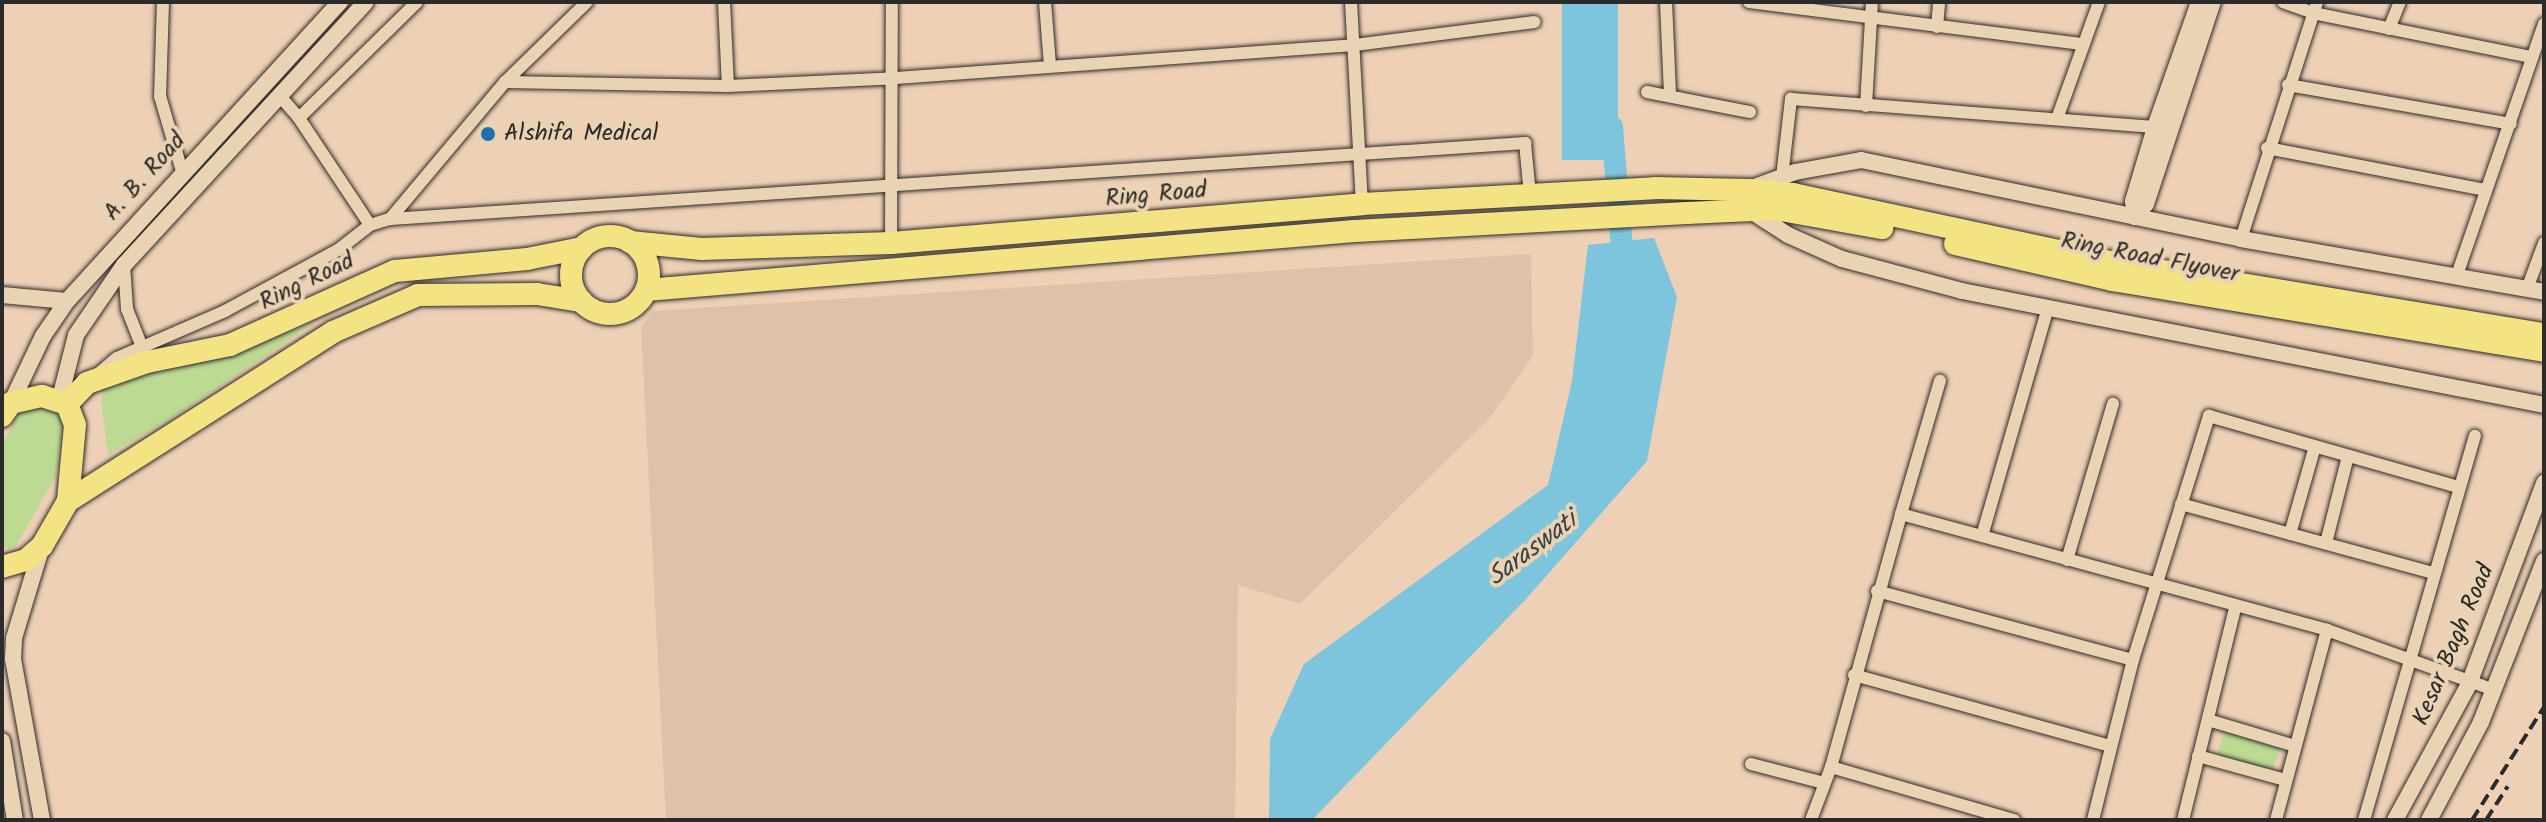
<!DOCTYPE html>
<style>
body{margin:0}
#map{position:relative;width:2546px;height:822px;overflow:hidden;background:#eed0b6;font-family:Kalam,sans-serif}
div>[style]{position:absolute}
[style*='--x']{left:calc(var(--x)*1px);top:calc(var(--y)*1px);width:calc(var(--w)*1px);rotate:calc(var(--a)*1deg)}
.built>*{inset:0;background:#dfc0ab}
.green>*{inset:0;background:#bdda92;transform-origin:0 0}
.water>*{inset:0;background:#7dc5dd;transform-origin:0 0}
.river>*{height:22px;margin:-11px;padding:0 11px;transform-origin:11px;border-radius:11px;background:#7dc5dd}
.roads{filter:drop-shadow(0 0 2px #2b2b2b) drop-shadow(0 0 2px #2b2b2b)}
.street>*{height:12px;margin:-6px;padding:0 6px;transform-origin:6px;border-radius:6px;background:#ead3b3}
.secondary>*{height:16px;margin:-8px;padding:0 8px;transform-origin:8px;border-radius:8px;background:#ead3b3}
.highway>*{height:22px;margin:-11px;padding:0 11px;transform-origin:11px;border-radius:11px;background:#f4e382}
.highway>.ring{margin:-11px;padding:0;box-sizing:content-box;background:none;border:22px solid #f4e382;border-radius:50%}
.rail>*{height:4px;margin-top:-2px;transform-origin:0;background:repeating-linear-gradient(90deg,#2b2b2b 0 12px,transparent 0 18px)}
.dots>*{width:22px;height:22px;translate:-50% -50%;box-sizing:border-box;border:4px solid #ead3b3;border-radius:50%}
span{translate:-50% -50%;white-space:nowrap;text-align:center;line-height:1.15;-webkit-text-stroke:8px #ead3b3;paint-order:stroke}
.poi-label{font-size:24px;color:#2b2b2b}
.left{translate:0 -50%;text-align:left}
.street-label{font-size:24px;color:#2b2b2b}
.water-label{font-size:26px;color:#374246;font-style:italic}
.frame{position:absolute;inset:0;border:4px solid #2b2b2b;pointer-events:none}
</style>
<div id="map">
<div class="built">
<i style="clip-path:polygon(1531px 254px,1533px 356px,1488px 420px,1300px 604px,1238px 585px,1235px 820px,666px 820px,641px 327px,653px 311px)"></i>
</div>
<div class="green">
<i style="clip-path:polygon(316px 322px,178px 414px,108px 455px,101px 401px,105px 383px,209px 361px)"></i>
<i style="clip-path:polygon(45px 402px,63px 421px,56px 476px,16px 546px,9px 549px,2px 546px,2px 445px,21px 410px)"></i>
<i style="left:2225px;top:730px;width:58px;height:27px;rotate:18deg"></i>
</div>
<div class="water">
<i style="left:1562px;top:2px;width:56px;height:158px"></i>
<i style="clip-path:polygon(1654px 238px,1677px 297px,1647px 461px,1527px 598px,1312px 820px,1269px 820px,1270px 739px,1304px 664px,1548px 485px,1572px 381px,1588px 245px)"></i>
</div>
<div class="river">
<i style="--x:1612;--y:127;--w:145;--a:85.3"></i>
</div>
<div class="roads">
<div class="street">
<i style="--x:163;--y:2;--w:94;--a:91.8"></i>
<i style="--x:160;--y:96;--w:78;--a:73.7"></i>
<i style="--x:724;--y:2;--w:84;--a:87.3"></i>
<i style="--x:1045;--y:2;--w:64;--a:85.5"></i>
<i style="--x:1351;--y:2;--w:202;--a:86.9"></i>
<i style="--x:1666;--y:2;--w:92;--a:87.5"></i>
<i style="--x:1749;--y:2;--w:337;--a:7.2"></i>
<i style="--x:2283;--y:2;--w:32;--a:20"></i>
<i style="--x:2313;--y:13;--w:223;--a:11.4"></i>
<i style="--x:1937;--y:27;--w:25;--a:-85"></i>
<i style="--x:2389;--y:29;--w:29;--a:-68"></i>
<i style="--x:505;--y:82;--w:223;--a:1"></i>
<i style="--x:728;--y:86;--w:167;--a:-2.7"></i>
<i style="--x:895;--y:78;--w:461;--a:-4.1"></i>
<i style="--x:1355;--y:45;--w:181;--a:-7.3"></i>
<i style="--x:2288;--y:85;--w:226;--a:9.9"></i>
<i style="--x:1647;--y:92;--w:105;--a:11"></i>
<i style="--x:279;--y:95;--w:30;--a:49"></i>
<i style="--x:1866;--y:106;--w:104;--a:-86.7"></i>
<i style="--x:2058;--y:116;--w:121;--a:-70.2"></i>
<i style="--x:2267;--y:148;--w:223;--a:10.9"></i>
<i style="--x:1782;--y:177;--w:79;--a:-83.4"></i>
<i style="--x:1791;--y:99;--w:365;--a:4.4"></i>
<i style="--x:390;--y:219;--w:1138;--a:-3.83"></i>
<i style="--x:1525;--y:143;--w:52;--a:84.5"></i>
<i style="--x:370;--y:225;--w:128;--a:-123.6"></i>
<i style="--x:299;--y:118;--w:165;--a:-44.5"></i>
<i style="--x:2241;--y:239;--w:249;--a:-72.2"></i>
<i style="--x:891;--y:243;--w:241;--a:-89.8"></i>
<i style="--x:124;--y:265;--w:44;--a:86.1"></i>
<i style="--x:127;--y:309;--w:41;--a:68.5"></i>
<i style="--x:2457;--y:275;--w:266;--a:-70.9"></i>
<i style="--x:2527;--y:289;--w:49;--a:-69.7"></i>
<i style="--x:99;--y:373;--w:23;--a:-40"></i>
<i style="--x:117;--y:358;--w:118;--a:-23.5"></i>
<i style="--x:225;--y:311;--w:128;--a:-28.4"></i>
<i style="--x:338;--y:250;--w:41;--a:-38"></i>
<i style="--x:370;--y:225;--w:21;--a:-17"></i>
<i style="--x:390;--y:219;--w:179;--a:-50"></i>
<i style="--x:505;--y:82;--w:115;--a:-44.3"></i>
<i style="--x:2181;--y:504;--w:262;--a:15.3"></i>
<i style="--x:1901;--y:514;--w:139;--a:-73.7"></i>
<i style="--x:2290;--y:534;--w:91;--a:-74.1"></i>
<i style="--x:1982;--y:536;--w:238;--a:-73.9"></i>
<i style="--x:2326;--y:543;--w:90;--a:-75.8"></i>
<i style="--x:2067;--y:560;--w:163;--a:-73.6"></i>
<i style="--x:1877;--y:591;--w:265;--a:15.1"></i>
<i style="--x:1854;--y:675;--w:266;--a:15.5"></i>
<i style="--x:2208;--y:720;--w:91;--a:16.6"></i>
<i style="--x:2198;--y:756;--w:90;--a:15.4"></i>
<i style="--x:1751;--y:764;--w:75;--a:14.6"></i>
<i style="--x:1831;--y:767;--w:191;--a:16.2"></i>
<i style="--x:1811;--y:820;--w:57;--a:-69.3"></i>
<i style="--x:1831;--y:767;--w:263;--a:-74.5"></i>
<i style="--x:1901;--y:514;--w:442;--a:15.2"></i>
<i style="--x:2327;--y:630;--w:178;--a:19.7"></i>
<i style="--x:2093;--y:820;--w:165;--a:-76"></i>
<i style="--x:2133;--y:660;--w:256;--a:-72.7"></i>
<i style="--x:2209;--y:416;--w:260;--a:15.9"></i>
<i style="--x:2183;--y:820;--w:218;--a:-76.2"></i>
<i style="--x:2276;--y:820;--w:197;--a:-75"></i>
<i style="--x:2364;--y:820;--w:400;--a:-73.9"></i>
</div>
<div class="secondary">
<i style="--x:1752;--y:188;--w:46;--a:-20.4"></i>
<i style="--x:1795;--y:172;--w:67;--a:-10.3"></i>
<i style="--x:1861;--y:160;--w:388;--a:11.7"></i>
<i style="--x:2241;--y:239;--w:308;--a:9.9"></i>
<i style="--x:1748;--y:209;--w:48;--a:33"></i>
<i style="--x:1788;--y:235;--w:59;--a:24"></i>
<i style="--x:1842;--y:259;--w:124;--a:14.9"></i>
<i style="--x:1962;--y:291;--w:593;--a:11.08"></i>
<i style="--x:2135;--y:217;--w:17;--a:-50"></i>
<i style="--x:2146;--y:204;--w:213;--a:-71.7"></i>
<i style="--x:2135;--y:217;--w:16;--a:-97"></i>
<i style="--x:2133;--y:201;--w:77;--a:-73.4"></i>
<i style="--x:2155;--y:127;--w:133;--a:-70.6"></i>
<i style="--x:2;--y:295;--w:65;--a:5.3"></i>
<i style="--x:60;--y:398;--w:65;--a:-75.7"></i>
<i style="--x:76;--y:335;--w:85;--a:-55.6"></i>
<i style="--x:124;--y:265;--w:357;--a:-47.4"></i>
<i style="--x:11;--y:403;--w:74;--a:-64.5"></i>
<i style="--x:43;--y:336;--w:42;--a:-55.6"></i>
<i style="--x:67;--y:301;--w:405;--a:-47.6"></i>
<i style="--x:2;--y:741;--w:80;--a:80.7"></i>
<i style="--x:42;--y:820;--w:164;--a:-100.2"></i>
<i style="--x:13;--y:659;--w:21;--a:-87"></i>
<i style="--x:14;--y:638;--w:96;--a:-73.1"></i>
<i style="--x:2395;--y:820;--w:155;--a:-61.4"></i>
<i style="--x:2469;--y:684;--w:215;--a:-69.5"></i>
<i style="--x:2429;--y:820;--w:111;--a:-62"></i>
<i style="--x:2481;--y:722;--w:173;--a:-68.6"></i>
</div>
<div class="highway">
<i class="ring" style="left:571px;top:236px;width:56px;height:56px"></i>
<i style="--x:630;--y:242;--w:72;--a:5.6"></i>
<i style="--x:702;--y:249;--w:189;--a:-1.8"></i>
<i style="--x:891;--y:243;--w:473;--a:-4.7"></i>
<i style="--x:1362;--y:204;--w:293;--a:-3.1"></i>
<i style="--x:1655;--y:188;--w:93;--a:1.2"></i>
<i style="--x:1748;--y:190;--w:45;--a:5.1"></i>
<i style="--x:1793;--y:194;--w:328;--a:12.1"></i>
<i style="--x:2114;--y:263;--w:436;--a:9.4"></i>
<i style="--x:1955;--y:244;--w:161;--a:12.9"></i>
<i style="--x:2112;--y:280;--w:438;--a:9.3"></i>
<i style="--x:646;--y:290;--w:711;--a:-4.76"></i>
<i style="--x:1355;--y:231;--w:332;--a:-3.1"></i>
<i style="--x:1687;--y:213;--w:88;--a:-2.6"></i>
<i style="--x:1775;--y:209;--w:109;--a:10.1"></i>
<i style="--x:67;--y:404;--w:29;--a:-46"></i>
<i style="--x:87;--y:383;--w:64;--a:-19.3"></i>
<i style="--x:147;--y:362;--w:85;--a:-11.6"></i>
<i style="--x:230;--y:345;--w:181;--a:-24.2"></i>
<i style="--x:395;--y:271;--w:133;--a:-5.2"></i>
<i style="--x:527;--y:259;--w:56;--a:-11.3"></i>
<i style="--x:2;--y:416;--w:16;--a:-55"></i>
<i style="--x:11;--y:403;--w:32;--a:-13"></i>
<i style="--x:42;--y:396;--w:26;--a:18"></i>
<i style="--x:67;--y:404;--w:22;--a:69"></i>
<i style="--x:75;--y:425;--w:76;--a:95.3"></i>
<i style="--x:68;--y:501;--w:52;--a:120"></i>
<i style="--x:42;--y:546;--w:21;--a:139"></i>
<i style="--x:26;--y:560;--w:25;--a:164"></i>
<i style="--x:68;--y:501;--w:314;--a:-32.5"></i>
<i style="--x:333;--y:332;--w:93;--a:-23.5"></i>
<i style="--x:418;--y:295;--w:119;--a:-0.5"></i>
<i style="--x:537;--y:294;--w:45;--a:9"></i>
</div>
</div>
<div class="rail">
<i style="--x:2472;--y:820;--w:134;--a:-57.5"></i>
<i style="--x:2486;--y:820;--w:40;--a:-57.1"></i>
</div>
<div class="dots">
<i style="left:488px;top:134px;background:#1f6fb2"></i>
</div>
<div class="poi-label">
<span class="left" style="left:504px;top:134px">Alshifa Medical</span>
</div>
<div class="street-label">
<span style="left:145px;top:177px;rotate:-48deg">A. B. Road</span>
<span style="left:1156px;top:195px;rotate:-5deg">Ring Road</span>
<span style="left:2150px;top:258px;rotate:11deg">Ring Road Flyover</span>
<span style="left:307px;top:282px;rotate:-26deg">Ring Road</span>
<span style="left:2454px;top:645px;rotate:-67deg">Kesar Bagh Road</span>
</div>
<div class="water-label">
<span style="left:1533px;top:550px;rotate:-37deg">Saraswati</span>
</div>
<div class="frame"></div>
</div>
